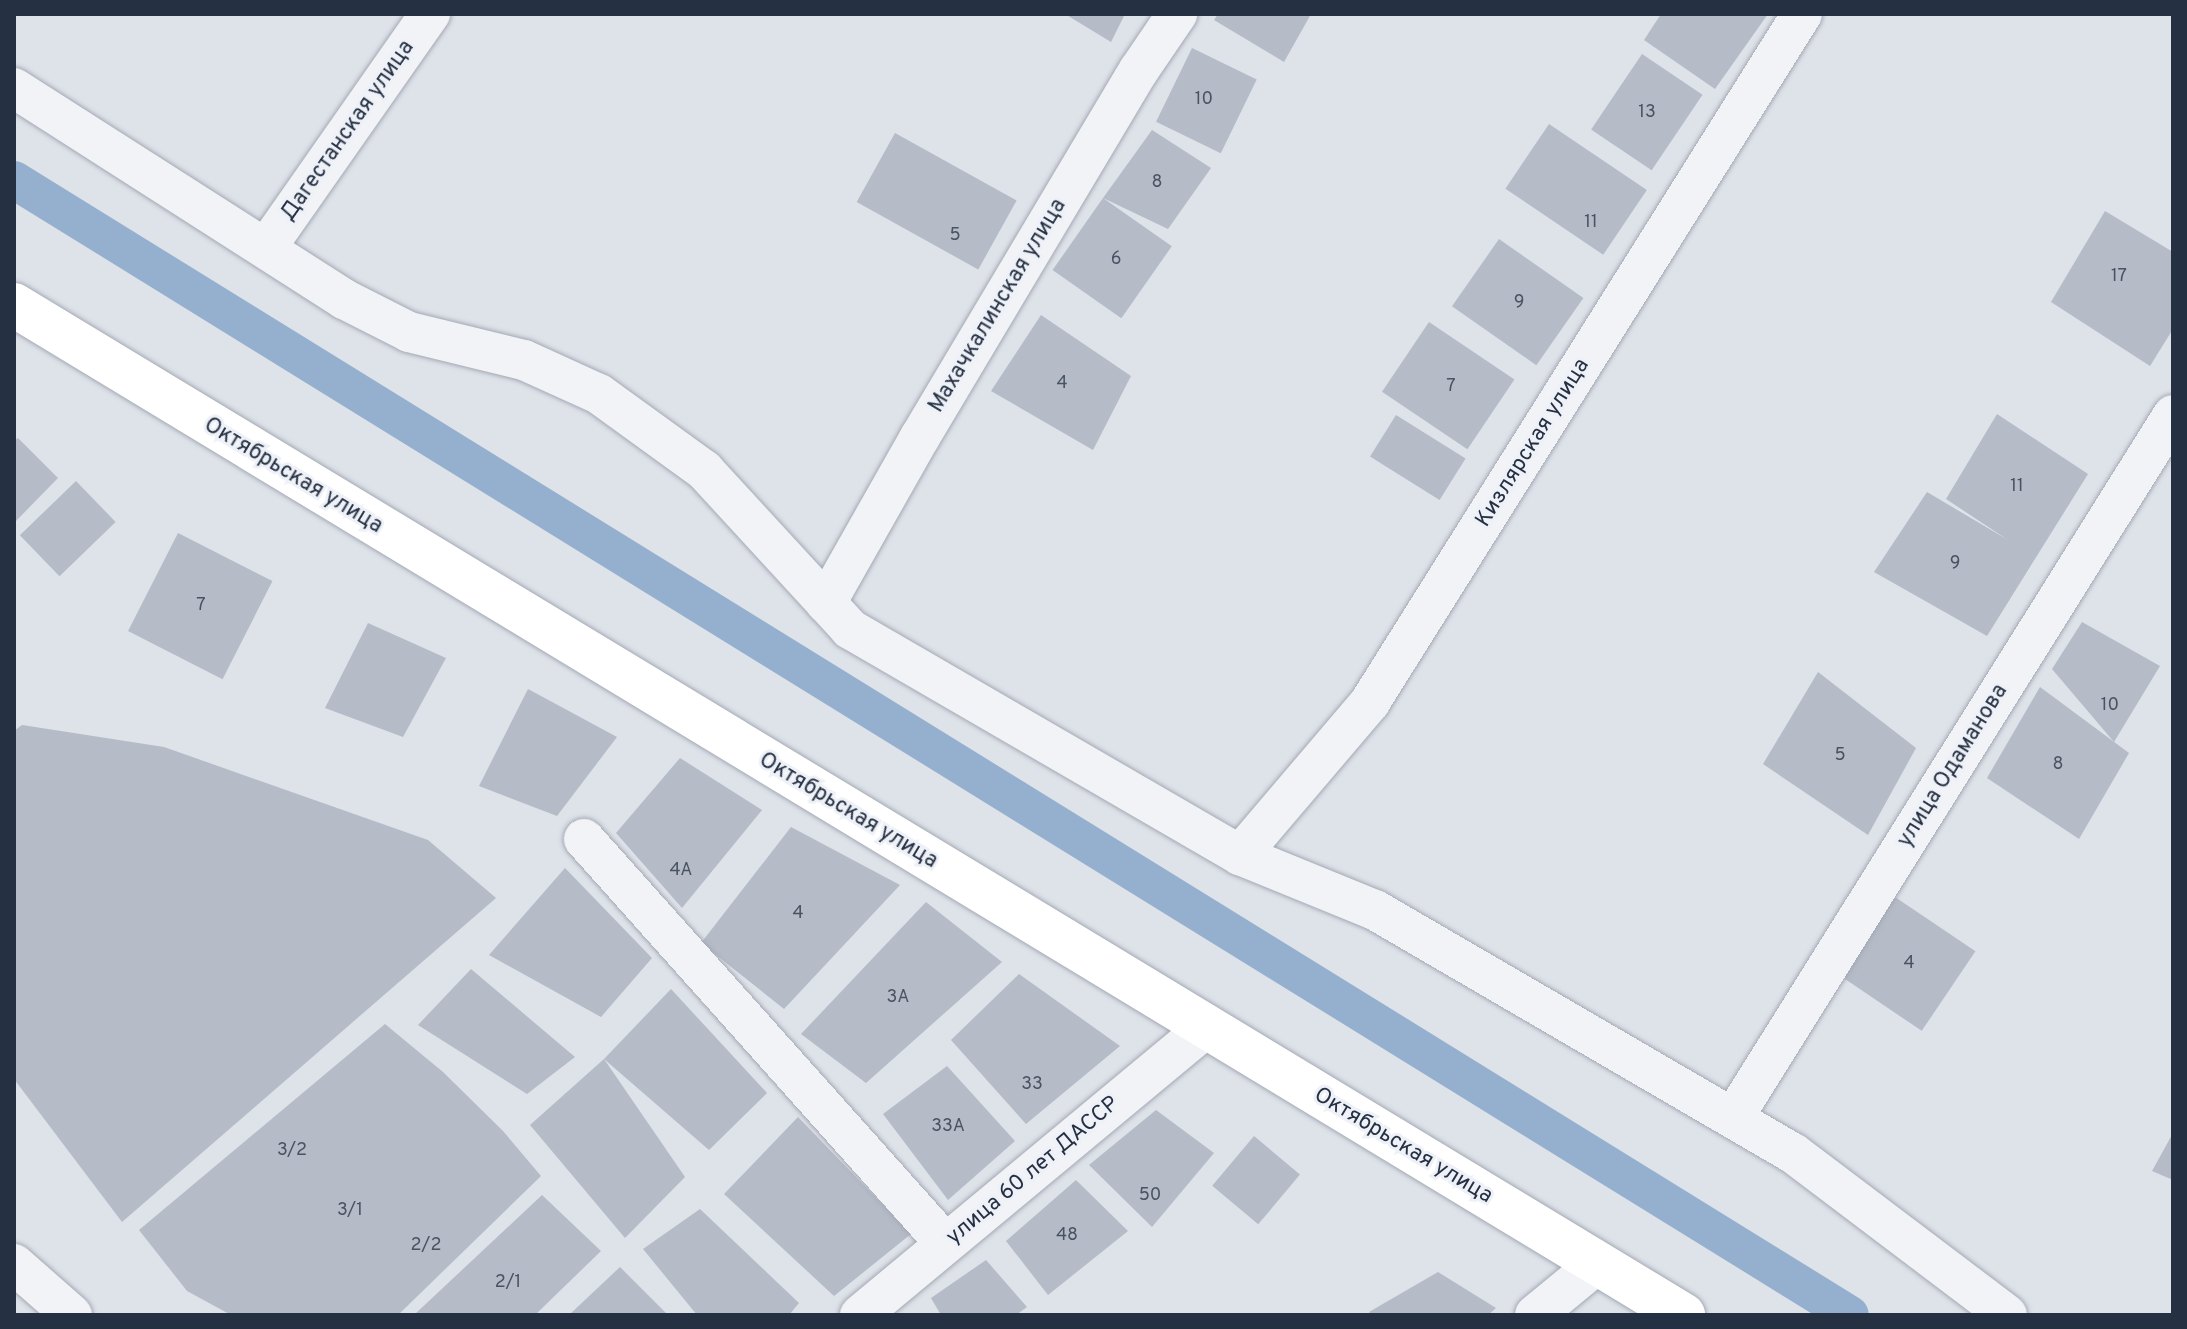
<!DOCTYPE html>
<meta charset="utf-8">
<style>
body{margin:0}
#map{position:relative;width:2187px;height:1329px;overflow:hidden;background:#dee2e9;font-family:Overpass,sans-serif}
div>[style]{position:absolute}
[style*='--x']{left:calc(var(--x)*1px);top:calc(var(--y)*1px);width:calc(var(--w)*1px);rotate:calc(var(--a)*1deg)}
.canal>*{height:38px;margin:-19px;padding:0 19px;transform-origin:19px;border-radius:19px;background:#95b0ce}
.building>*{inset:0;background:#b5bbc7;transform-origin:0 0}
.roads{filter:drop-shadow(0 0 2px #a3a9b4) drop-shadow(0 0 2px #a3a9b4)}
.street>*{height:40px;margin:-20px;padding:0 20px;transform-origin:20px;border-radius:20px;background:#f1f3f7}
.secondary>*{height:44px;margin:-22px;padding:0 22px;transform-origin:22px;border-radius:22px;background:#fff}
span{translate:-50% -50%;white-space:nowrap;text-align:center;line-height:1.15;-webkit-text-stroke:6px #eef1f7;paint-order:stroke}
.number-label{font-size:18px;color:#495363}
.number-label span{-webkit-text-stroke-width:0}
.street-label{font-size:22px;color:#253042}
.frame{position:absolute;inset:0;border:16px solid #253042;pointer-events:none}
</style>
<div id="map">
<div class="canal">
<i style="--x:14;--y:180;--w:2158;--a:31.72"></i>
</div>
<div class="building">
<i style="clip-path:polygon(1065px 14px,1125px 14px,1111px 42px)"></i>
<i style="clip-path:polygon(1218px 14px,1311px 14px,1284px 62px,1214px 20px)"></i>
<i style="clip-path:polygon(1661px 14px,1768px 14px,1715px 89px,1644px 40px)"></i>
<i style="left:1192px;top:48px;width:72px;height:82px;rotate:26deg"></i>
<i style="left:1642px;top:54px;width:73px;height:91px;rotate:34deg"></i>
<i style="left:1549px;top:124px;width:118px;height:78px;rotate:34deg"></i>
<i style="clip-path:polygon(1152px 130px,1211px 168px,1168px 229px,1103px 198px)"></i>
<i style="left:895px;top:133px;width:139px;height:79px;rotate:29deg"></i>
<i style="left:1103px;top:198px;width:84px;height:88px;rotate:35deg"></i>
<i style="clip-path:polygon(2105px 211px,2173px 252px,2173px 329px,2150px 366px,2051px 302px)"></i>
<i style="left:1499px;top:239px;width:103px;height:82px;rotate:35deg"></i>
<i style="clip-path:polygon(1041px 315px,1131px 376px,1093px 450px,991px 391px)"></i>
<i style="left:1429px;top:322px;width:103px;height:84px;rotate:34deg"></i>
<i style="clip-path:polygon(1997px 414px,2088px 474px,1987px 636px,1874px 572px,1927px 492px,2008px 540px,1946px 499px)"></i>
<i style="left:1396px;top:415px;width:82px;height:49px;rotate:32deg"></i>
<i style="clip-path:polygon(18px 438px,58px 478px,14px 523px,14px 441px)"></i>
<i style="left:76px;top:481px;width:57px;height:78px;rotate:46deg"></i>
<i style="left:178px;top:533px;width:106px;height:110px;rotate:27deg"></i>
<i style="clip-path:polygon(2082px 622px,2160px 666px,2114px 742px,2052px 669px)"></i>
<i style="clip-path:polygon(368px 623px,446px 658px,403px 737px,325px 708px)"></i>
<i style="clip-path:polygon(1818px 672px,1916px 748px,1868px 835px,1763px 764px)"></i>
<i style="clip-path:polygon(2040px 687px,2129px 753px,2079px 839px,1987px 778px)"></i>
<i style="clip-path:polygon(528px 689px,617px 737px,557px 816px,479px 786px)"></i>
<i style="clip-path:polygon(22px 725px,164px 747px,428px 840px,496px 898px,122px 1222px,14px 1079px,14px 731px)"></i>
<i style="clip-path:polygon(680px 758px,762px 810px,682px 908px,616px 833px)"></i>
<i style="clip-path:polygon(791px 827px,900px 885px,784px 1009px,701px 943px)"></i>
<i style="clip-path:polygon(565px 868px,652px 958px,601px 1017px,489px 955px)"></i>
<i style="left:1895px;top:897px;width:97px;height:96px;rotate:34deg"></i>
<i style="clip-path:polygon(926px 902px,1002px 962px,866px 1083px,801px 1034px)"></i>
<i style="clip-path:polygon(471px 969px,575px 1057px,527px 1094px,418px 1025px)"></i>
<i style="clip-path:polygon(1019px 974px,1120px 1046px,1026px 1124px,951px 1040px)"></i>
<i style="clip-path:polygon(671px 989px,767px 1093px,709px 1150px,604px 1059px)"></i>
<i style="clip-path:polygon(385px 1024px,443px 1072px,503px 1131px,541px 1176px,398px 1315px,231px 1315px,187px 1291px,139px 1230px)"></i>
<i style="clip-path:polygon(604px 1059px,685px 1177px,625px 1238px,530px 1125px)"></i>
<i style="clip-path:polygon(947px 1066px,1015px 1141px,948px 1200px,883px 1114px)"></i>
<i style="clip-path:polygon(1156px 1110px,1214px 1153px,1152px 1227px,1089px 1165px)"></i>
<i style="clip-path:polygon(798px 1117px,911px 1234px,834px 1296px,724px 1194px)"></i>
<i style="clip-path:polygon(2173px 1133px,2173px 1180px,2152px 1171px)"></i>
<i style="left:1254px;top:1136px;width:60px;height:65px;rotate:40deg"></i>
<i style="clip-path:polygon(1076px 1180px,1128px 1231px,1048px 1295px,1006px 1241px)"></i>
<i style="clip-path:polygon(542px 1195px,601px 1251px,535px 1315px,414px 1315px)"></i>
<i style="clip-path:polygon(700px 1209px,799px 1303px,789px 1315px,697px 1315px,643px 1249px)"></i>
<i style="clip-path:polygon(986px 1260px,1027px 1307px,1016px 1315px,941px 1315px,931px 1298px)"></i>
<i style="clip-path:polygon(620px 1267px,668px 1315px,569px 1315px)"></i>
<i style="clip-path:polygon(1438px 1272px,1496px 1308px,1488px 1315px,1371px 1315px,1369px 1312px)"></i>
</div>
<div class="roads">
<div class="street">
<i style="--x:14;--y:88;--w:392;--a:32.6"></i>
<i style="--x:344;--y:299;--w:73;--a:26.9"></i>
<i style="--x:409;--y:332;--w:118;--a:13.7"></i>
<i style="--x:524;--y:360;--w:82;--a:24.4"></i>
<i style="--x:599;--y:394;--w:130;--a:35.9"></i>
<i style="--x:704;--y:470;--w:216;--a:47.4"></i>
<i style="--x:850;--y:629;--w:451;--a:30.1"></i>
<i style="--x:1240;--y:855;--w:146;--a:22.2"></i>
<i style="--x:1375;--y:910;--w:484;--a:30.2"></i>
<i style="--x:1793;--y:1153;--w:268;--a:37.1"></i>
<i style="--x:266;--y:248;--w:286;--a:-55"></i>
<i style="--x:826;--y:603;--w:191;--a:-60.5"></i>
<i style="--x:920;--y:437;--w:427;--a:-59.2"></i>
<i style="--x:1139;--y:70;--w:68;--a:-55.8"></i>
<i style="--x:584;--y:839;--w:542;--a:48.22"></i>
<i style="--x:1240;--y:855;--w:201;--a:-49.6"></i>
<i style="--x:1370;--y:702;--w:812;--a:-57.88"></i>
<i style="--x:1733;--y:1118;--w:829;--a:-57.96"></i>
<i style="--x:14;--y:1264;--w:77;--a:41.3"></i>
<i style="--x:860;--y:1315;--w:451;--a:-39.7"></i>
<i style="--x:1535;--y:1315;--w:82;--a:-39.5"></i>
</div>
<div class="secondary">
<i style="--x:14;--y:305;--w:1951;--a:31.18"></i>
</div>
</div>
<div class="number-label">
<span style="left:1204px;top:100px">10</span>
<span style="left:1647px;top:113px">13</span>
<span style="left:1157px;top:183px">8</span>
<span style="left:1591px;top:223px">11</span>
<span style="left:955px;top:236px">5</span>
<span style="left:1116px;top:260px">6</span>
<span style="left:2119px;top:277px">17</span>
<span style="left:1519px;top:303px">9</span>
<span style="left:1062px;top:384px">4</span>
<span style="left:1451px;top:387px">7</span>
<span style="left:2017px;top:487px">11</span>
<span style="left:1955px;top:564px">9</span>
<span style="left:201px;top:606px">7</span>
<span style="left:2110px;top:706px">10</span>
<span style="left:1840px;top:756px">5</span>
<span style="left:2058px;top:765px">8</span>
<span style="left:681px;top:871px">4А</span>
<span style="left:798px;top:914px">4</span>
<span style="left:1909px;top:964px">4</span>
<span style="left:898px;top:998px">3А</span>
<span style="left:1032px;top:1085px">33</span>
<span style="left:948px;top:1127px">33А</span>
<span style="left:292px;top:1151px">3/2</span>
<span style="left:1150px;top:1196px">50</span>
<span style="left:350px;top:1211px">3/1</span>
<span style="left:1067px;top:1236px">48</span>
<span style="left:426px;top:1246px">2/2</span>
<span style="left:508px;top:1283px">2/1</span>
</div>
<div class="street-label">
<span style="left:348px;top:131px;rotate:-55deg">Дагестанская улица</span>
<span style="left:998px;top:306px;rotate:-59deg">Махачкалинская улица</span>
<span style="left:1533px;top:443px;rotate:-58deg">Кизлярская улица</span>
<span style="left:293px;top:476px;rotate:31deg">Октябрьская улица</span>
<span style="left:1953px;top:766px;rotate:-58deg">улица Одаманова</span>
<span style="left:848px;top:811px;rotate:31deg">Октябрьская улица</span>
<span style="left:1403px;top:1146px;rotate:31deg">Октябрьская улица</span>
<span style="left:1033px;top:1171px;rotate:-40deg">улица 60 лет ДАССР</span>
</div>
<div class="frame"></div>
</div>
